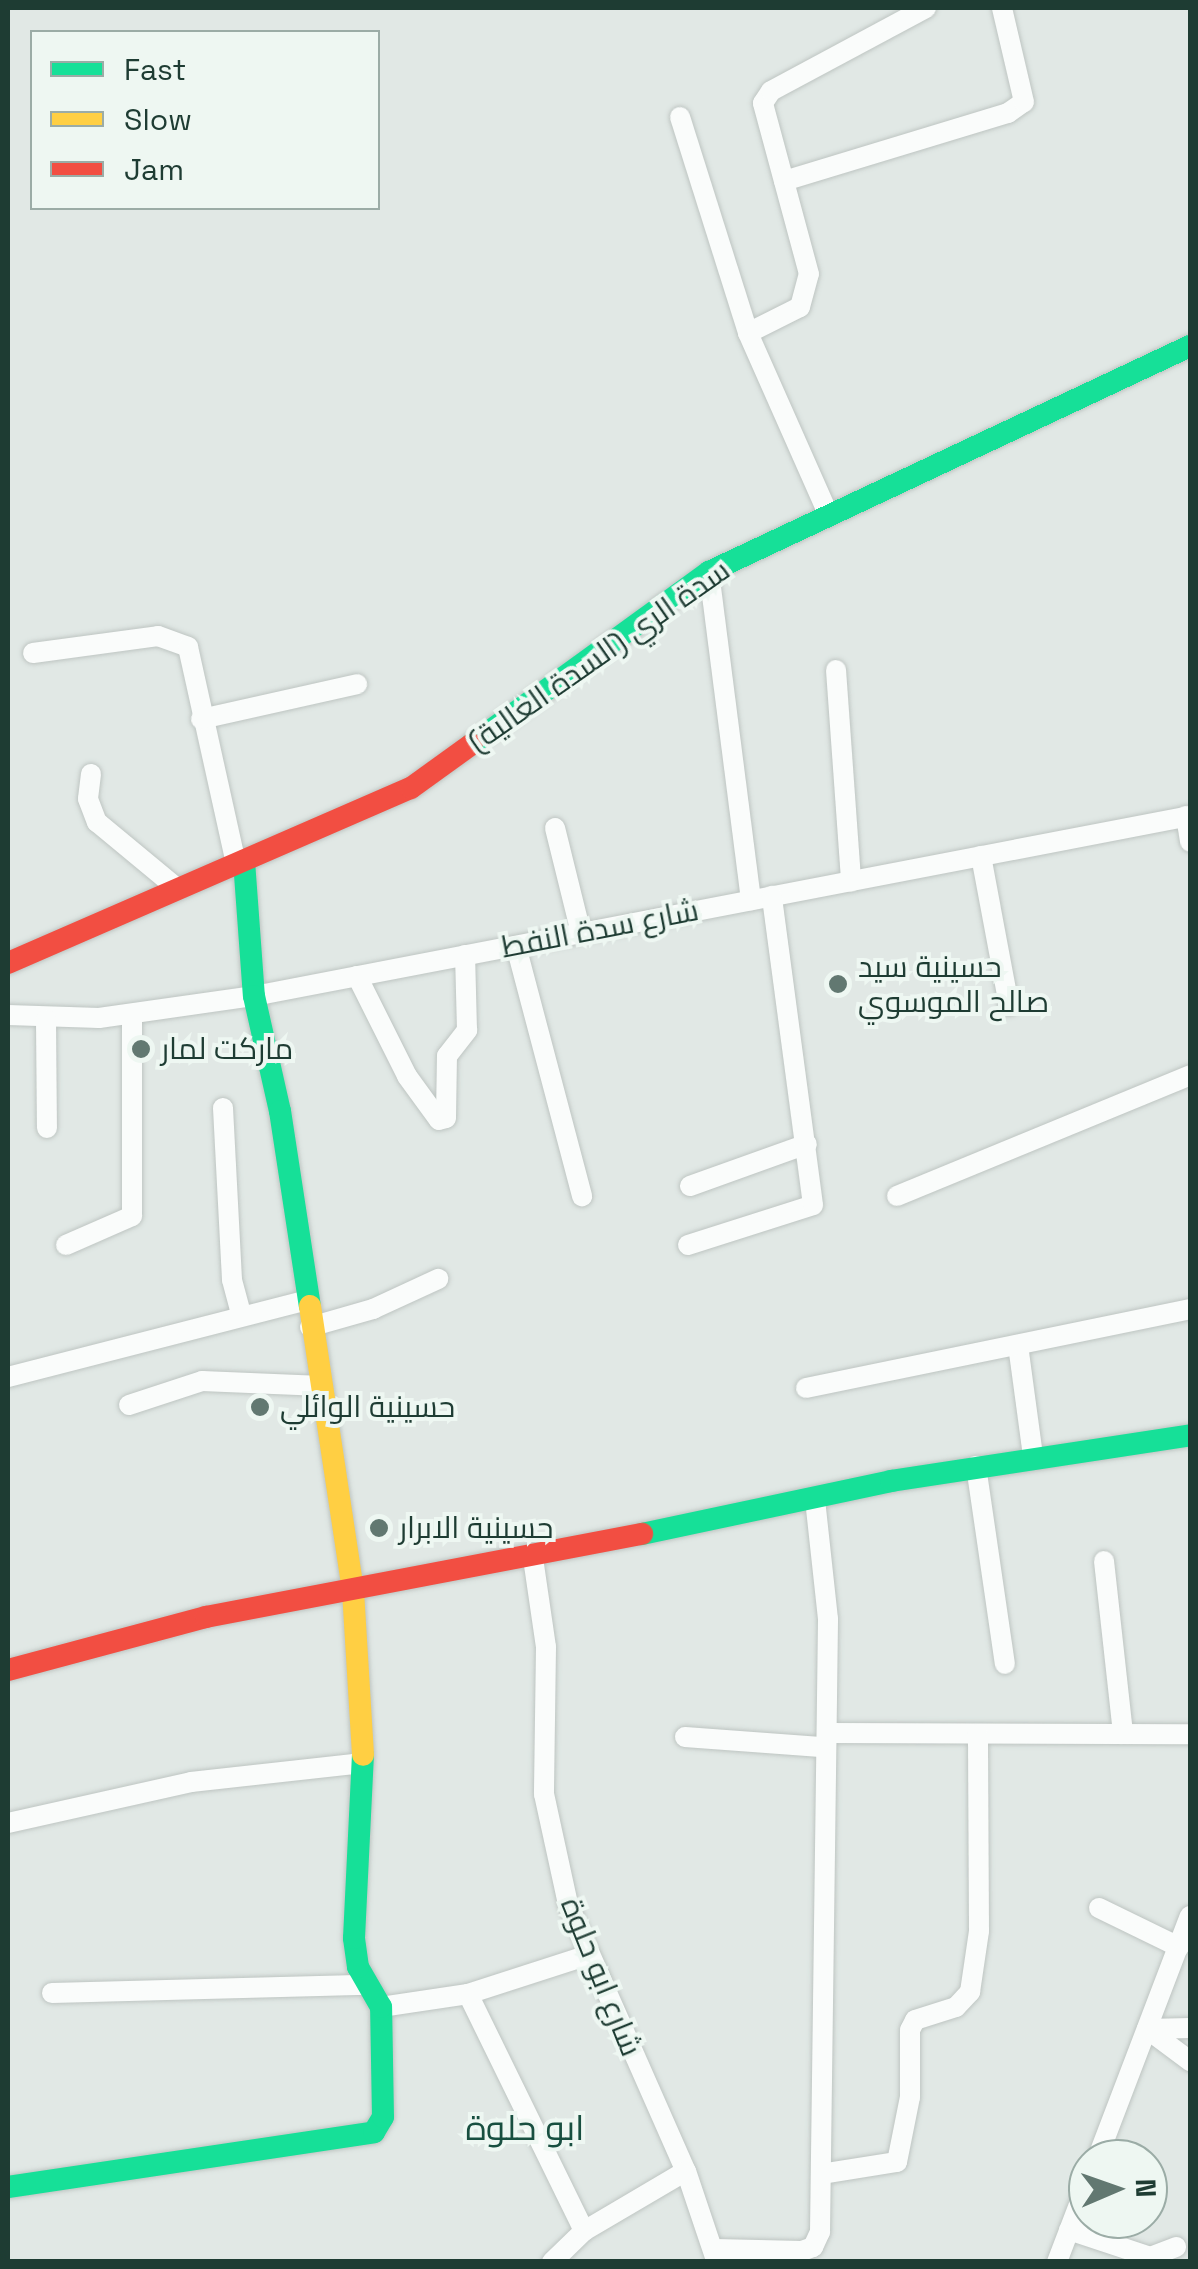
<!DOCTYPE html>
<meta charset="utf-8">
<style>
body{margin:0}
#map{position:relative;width:1198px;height:2269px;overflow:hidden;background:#e1e8e5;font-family:"Space Grotesk",Cairo,sans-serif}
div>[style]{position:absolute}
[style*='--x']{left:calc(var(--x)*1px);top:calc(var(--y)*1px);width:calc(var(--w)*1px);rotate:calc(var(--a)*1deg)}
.roads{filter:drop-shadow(0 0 2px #bec5c2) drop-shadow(0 0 2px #bec5c2)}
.street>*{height:20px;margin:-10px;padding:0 10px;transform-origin:10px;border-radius:10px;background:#fafcfb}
.fast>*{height:22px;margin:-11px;padding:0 11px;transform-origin:11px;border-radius:11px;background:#16e098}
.slow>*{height:22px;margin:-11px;padding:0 11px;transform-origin:11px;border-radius:11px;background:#ffcf43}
.jam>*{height:22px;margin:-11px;padding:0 11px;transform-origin:11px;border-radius:11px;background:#f24e42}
.dots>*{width:28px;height:28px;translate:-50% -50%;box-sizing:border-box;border:5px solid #eef7f2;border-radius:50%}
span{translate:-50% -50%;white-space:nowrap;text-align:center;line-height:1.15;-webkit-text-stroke:8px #eef7f2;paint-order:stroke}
.street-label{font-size:30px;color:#1e3c33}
.poi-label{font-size:30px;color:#1e3c33}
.left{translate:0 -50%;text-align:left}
.quarter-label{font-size:35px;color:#184f40}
.frame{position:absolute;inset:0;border:10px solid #1e3c33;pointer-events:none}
.legend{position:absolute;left:30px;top:30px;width:350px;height:180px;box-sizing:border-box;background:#eef7f2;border:2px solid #9baca6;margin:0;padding:12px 18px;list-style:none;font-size:30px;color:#1e3c33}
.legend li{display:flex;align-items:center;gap:20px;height:50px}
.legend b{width:50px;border:2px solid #9baca6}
.north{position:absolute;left:1068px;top:2139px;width:100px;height:100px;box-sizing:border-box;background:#eef7f2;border:2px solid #9baca6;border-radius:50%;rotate:88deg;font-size:28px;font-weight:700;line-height:40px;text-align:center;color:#1e3c33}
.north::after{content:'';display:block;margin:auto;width:35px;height:45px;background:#627871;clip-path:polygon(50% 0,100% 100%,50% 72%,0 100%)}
</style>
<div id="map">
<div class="roads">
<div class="street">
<i style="--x:680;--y:117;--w:226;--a:72.5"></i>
<i style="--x:748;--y:333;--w:200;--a:66.1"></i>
<i style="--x:784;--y:181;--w:234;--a:-16.9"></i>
<i style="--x:1008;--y:113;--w:19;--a:-35"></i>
<i style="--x:1024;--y:102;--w:97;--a:-103.2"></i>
<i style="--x:748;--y:333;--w:58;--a:-26.6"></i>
<i style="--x:800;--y:307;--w:34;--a:-75"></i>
<i style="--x:809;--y:274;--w:177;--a:-105.1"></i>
<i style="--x:763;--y:103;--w:14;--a:-56"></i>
<i style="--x:771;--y:91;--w:176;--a:-28.2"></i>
<i style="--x:709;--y:572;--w:331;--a:82.7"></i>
<i style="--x:33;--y:653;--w:126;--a:-7.7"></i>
<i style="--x:158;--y:636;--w:32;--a:20"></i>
<i style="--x:188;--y:647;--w:222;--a:77.5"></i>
<i style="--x:836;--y:670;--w:212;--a:85.9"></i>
<i style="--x:201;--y:719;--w:160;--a:-12.6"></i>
<i style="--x:91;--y:774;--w:25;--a:97"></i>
<i style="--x:88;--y:799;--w:25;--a:69"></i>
<i style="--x:97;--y:822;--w:105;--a:39.6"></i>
<i style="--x:1186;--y:816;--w:26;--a:81"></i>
<i style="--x:555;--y:828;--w:108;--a:76.1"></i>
<i style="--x:981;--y:856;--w:152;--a:79.4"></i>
<i style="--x:516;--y:946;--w:259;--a:75.2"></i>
<i style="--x:357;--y:976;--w:112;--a:63.4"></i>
<i style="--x:407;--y:1076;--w:54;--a:54"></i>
<i style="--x:439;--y:1120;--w:7;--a:-16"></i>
<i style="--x:446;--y:1118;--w:62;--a:-89.1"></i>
<i style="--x:447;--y:1056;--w:33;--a:-52"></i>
<i style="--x:467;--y:1030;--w:75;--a:-91.5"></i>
<i style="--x:8;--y:1015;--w:91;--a:1.9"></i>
<i style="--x:99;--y:1018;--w:157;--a:-8.1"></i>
<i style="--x:254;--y:996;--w:953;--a:-10.89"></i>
<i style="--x:46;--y:1020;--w:108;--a:89.5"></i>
<i style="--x:223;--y:1108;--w:172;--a:87"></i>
<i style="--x:232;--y:1280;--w:34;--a:75"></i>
<i style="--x:690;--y:1186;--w:124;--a:-19.7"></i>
<i style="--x:897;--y:1196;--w:317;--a:-22.4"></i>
<i style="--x:66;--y:1245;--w:72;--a:-23.7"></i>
<i style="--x:132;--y:1216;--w:202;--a:-90"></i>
<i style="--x:688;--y:1245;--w:131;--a:-17.7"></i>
<i style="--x:813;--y:1205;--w:312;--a:-97.6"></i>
<i style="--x:310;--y:1327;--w:66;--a:-15.9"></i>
<i style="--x:373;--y:1309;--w:72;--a:-24.8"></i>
<i style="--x:1018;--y:1345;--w:112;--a:82.3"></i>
<i style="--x:8;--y:1377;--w:307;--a:-14.4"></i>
<i style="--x:806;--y:1388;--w:392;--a:-11.6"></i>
<i style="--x:129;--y:1405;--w:77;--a:-18.2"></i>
<i style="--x:202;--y:1381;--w:120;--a:2.4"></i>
<i style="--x:976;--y:1466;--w:200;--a:81.7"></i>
<i style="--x:533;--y:1558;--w:90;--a:81.7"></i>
<i style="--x:546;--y:1647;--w:147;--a:90.8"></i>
<i style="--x:544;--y:1794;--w:113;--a:77.7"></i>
<i style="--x:568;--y:1904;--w:292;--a:66.2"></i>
<i style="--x:686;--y:2171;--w:94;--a:71.4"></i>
<i style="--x:1104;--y:1561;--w:174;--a:83.7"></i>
<i style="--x:828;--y:1733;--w:362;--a:0.2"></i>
<i style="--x:685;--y:1737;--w:136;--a:4.2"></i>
<i style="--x:8;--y:1823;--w:188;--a:-12.6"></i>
<i style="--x:191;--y:1782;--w:173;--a:-6.3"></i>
<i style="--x:1099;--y:1908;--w:89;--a:26"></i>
<i style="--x:52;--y:1993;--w:315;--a:-1.5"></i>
<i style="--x:468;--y:1994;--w:264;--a:63.9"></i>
<i style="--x:381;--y:2007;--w:88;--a:-8.5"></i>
<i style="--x:468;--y:1994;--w:124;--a:-17.9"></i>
<i style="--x:1190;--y:2028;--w:43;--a:178.7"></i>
<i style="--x:1147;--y:2029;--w:54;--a:36.7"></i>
<i style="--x:1097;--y:2159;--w:260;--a:-69.1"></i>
<i style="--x:821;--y:2174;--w:77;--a:-9"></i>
<i style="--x:897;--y:2162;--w:66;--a:-78.7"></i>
<i style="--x:910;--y:2097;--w:67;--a:-90"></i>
<i style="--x:910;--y:2030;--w:11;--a:-63"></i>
<i style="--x:915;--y:2020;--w:43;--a:-17.6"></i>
<i style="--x:956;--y:2007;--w:21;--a:-47"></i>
<i style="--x:970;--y:1992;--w:62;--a:-81.6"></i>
<i style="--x:979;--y:1931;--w:197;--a:-90.3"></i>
<i style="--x:1069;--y:2230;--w:85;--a:18.4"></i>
<i style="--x:1150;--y:2257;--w:28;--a:-21"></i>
<i style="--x:715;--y:2249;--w:87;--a:1.3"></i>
<i style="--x:802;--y:2251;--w:12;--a:-20"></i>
<i style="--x:813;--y:2247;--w:17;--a:-65"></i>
<i style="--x:820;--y:2232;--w:613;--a:-89.25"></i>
<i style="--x:828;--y:1619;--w:121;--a:-96.2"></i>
<i style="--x:552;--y:2262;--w:45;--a:-44.1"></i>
<i style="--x:584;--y:2231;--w:118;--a:-30.5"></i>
<i style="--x:1057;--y:2262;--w:87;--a:-69.1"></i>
</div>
<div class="fast">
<i style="--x:472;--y:744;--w:293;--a:-36"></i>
<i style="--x:709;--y:572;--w:531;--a:-25.17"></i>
<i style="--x:244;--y:861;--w:135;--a:85.8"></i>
<i style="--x:254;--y:996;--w:118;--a:77.3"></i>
<i style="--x:280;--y:1111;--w:197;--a:81.3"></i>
<i style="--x:642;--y:1534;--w:255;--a:-12"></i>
<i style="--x:891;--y:1481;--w:303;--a:-8.7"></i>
<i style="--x:8;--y:2187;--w:370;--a:-8.5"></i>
<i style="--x:374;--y:2132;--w:17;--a:-59"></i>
<i style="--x:383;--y:2117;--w:110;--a:-91"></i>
<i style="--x:381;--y:2007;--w:46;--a:-119.9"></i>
<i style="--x:358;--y:1967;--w:29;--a:-98"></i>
<i style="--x:354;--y:1938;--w:183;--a:-87.2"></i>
</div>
<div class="slow">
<i style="--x:310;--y:1306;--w:288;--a:81.4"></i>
<i style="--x:353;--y:1591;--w:164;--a:86.5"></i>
</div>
<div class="jam">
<i style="--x:8;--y:963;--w:439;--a:-23.5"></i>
<i style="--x:411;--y:788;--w:75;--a:-35.8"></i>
<i style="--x:8;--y:1670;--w:205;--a:-15"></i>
<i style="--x:206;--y:1617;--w:444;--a:-10.8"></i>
</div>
</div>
<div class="dots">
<i style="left:838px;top:984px;background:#627871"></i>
<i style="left:141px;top:1049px;background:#627871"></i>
<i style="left:260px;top:1407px;background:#627871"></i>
<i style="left:379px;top:1528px;background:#627871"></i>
</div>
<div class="street-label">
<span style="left:599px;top:656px;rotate:-35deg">سدة الري (السدة العالية)</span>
<span style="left:600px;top:929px;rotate:-11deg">شارع سدة النفط</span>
<span style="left:601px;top:1977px;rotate:68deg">شارع ابو حلوة</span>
</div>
<div class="poi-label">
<span class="left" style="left:858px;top:984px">حسينية سيد<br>صالح الموسوي</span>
<span class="left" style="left:161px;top:1049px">ماركت لمار</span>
<span class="left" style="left:280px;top:1407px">حسينية الوائلي</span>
<span class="left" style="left:399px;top:1528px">حسينية الابرار</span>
</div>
<div class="quarter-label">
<span style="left:525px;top:2128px">ابو حلوة</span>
</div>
<div class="frame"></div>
<ul class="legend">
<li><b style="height:12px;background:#16e098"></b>Fast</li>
<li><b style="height:12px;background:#ffcf43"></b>Slow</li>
<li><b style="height:12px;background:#f24e42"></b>Jam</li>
</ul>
<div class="north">N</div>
</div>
